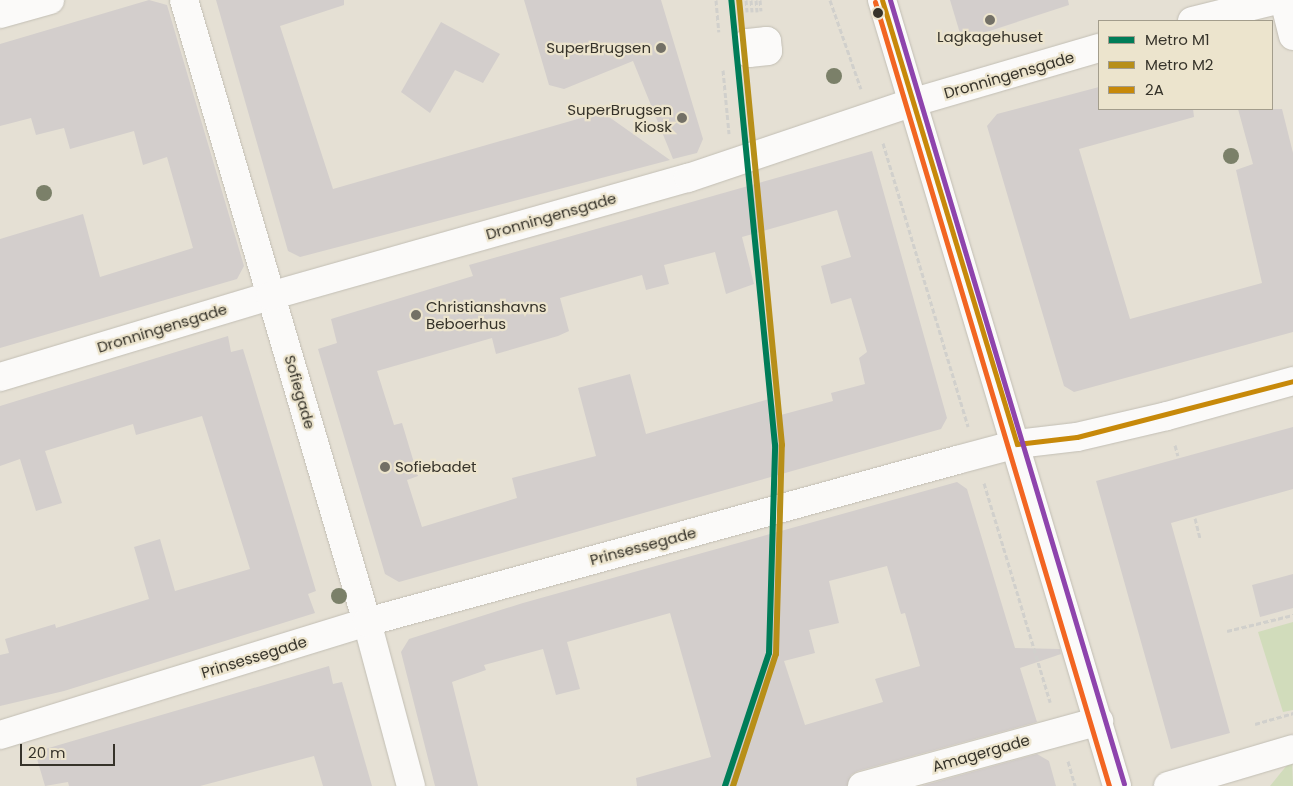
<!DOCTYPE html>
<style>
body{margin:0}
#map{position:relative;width:1293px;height:786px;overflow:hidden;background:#e5e0d4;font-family:Poppins,sans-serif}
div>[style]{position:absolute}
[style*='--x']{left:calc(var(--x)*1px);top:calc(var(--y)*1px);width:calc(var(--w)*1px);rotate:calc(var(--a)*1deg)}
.green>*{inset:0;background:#d1dcbb}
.building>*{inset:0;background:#d3cecc}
.path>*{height:3px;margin-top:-1.5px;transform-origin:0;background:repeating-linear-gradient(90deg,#d1d0cc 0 5px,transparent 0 7.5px)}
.roads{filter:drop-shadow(0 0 1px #c2beb4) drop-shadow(0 0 1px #c2beb4)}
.minor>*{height:28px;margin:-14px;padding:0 14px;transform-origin:14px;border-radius:14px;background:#fbfaf9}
.bus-1>*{height:5px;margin:-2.5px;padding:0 2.5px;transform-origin:2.5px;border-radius:2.5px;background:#c7890a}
.bus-2>*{height:5px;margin:-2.5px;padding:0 2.5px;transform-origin:2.5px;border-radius:2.5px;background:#f26522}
.bus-3>*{height:5px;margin:-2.5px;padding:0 2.5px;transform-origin:2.5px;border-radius:2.5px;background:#8e44ad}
.metro-1>*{height:6px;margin:-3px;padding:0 3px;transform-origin:3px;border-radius:3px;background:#007d58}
.metro-2>*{height:6px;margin:-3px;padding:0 3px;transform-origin:3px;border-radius:3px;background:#b78f19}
.trees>*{width:16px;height:16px;margin:-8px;border-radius:50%;background:#7b8069}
.dots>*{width:14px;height:14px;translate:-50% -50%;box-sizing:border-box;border:2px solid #ece4cd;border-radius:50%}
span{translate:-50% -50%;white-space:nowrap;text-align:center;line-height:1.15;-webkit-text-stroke:4.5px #ece4cd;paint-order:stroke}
.poi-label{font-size:15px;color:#36332a}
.right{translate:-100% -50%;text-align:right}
.left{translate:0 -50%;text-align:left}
.street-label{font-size:15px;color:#36332a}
.legend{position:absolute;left:1098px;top:20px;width:175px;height:90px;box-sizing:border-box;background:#ece4cd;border:1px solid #a39d8c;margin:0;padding:6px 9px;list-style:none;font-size:15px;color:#36332a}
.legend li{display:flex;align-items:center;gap:10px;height:25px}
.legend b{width:25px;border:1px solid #a39d8c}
.scale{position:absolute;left:20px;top:744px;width:95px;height:22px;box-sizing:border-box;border:2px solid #36332a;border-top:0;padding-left:6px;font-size:15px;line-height:18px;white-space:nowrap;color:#36332a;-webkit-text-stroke:4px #ece4cd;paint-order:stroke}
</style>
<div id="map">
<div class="green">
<i style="clip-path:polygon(1293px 622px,1293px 710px,1283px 712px,1258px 632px)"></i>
<i style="clip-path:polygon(1292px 759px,1293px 786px,1270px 786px)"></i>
</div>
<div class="building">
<i style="clip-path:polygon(149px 0,167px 5px,244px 266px,237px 279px,0 348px,0 239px,83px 214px,100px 277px,193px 248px,167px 157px,143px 165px,134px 131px,70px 149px,64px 128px,36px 135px,31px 118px,0 126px,0 44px)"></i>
<i style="clip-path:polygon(216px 0,344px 0,344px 5px,280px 26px,333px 189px,602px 112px,670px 160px,300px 257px,288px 251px)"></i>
<i style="clip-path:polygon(524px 0,661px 0,703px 139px,697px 153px,673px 159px,633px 61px,564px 89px,549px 85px)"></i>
<i style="clip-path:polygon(950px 0,1068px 0,1069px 5px,962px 40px)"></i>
<i style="clip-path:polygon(441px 22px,500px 54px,483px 83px,455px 70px,430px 113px,401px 92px)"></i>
<i style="clip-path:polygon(1099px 87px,1099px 109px,1193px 109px,1194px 117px,1079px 149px,1130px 319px,1262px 283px,1236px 170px,1253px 164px,1238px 109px,1282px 109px,1293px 153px,1293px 332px,1074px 392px,1064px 386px,987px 126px,997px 114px)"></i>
<i style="clip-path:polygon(evenodd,872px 151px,947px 418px,941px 429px,399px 582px,385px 574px,318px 349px,337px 343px,331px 319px,473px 276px,469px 265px,872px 151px,837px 210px,851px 257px,821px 266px,831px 304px,851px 298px,867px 352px,859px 358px,865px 384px,831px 393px,833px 401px,777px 416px,773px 398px,646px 434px,630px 374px,578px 388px,596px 456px,512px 478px,517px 498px,422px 527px,407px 480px,418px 476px,402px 423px,394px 425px,377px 371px,492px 338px,496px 354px,558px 336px,569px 331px,560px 298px,642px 275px,646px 290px,669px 284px,664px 265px,715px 252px,726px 294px,754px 284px,742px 237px,837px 210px)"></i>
<i style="clip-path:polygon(228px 336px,231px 352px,243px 349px,316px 591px,308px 594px,315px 613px,64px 691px,0 706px,0 655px,9px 653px,5px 639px,55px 624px,56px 628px,149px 599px,134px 547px,160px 539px,175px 591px,250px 569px,202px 416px,136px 435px,133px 424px,45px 451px,62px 503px,36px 511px,20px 459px,0 466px,0 406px)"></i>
<i style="clip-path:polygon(1293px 427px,1293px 489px,1171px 523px,1230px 733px,1171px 749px,1096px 481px)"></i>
<i style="clip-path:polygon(evenodd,957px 482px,967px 489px,1015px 648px,1060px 649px,1061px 654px,1020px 668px,1037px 722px,858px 771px,851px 775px,847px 786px,637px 786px,636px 778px,711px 757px,670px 613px,567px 642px,580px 689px,556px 695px,543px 649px,484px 665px,486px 670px,452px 682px,478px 786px,435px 786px,401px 652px,409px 639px,523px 603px,957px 482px,887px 566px,901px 614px,905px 613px,920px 666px,875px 679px,883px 702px,805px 725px,784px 661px,815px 653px,809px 630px,839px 623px,829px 581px,887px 566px)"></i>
<i style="clip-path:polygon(1293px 574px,1293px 608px,1260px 617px,1252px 585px)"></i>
<i style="clip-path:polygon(329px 666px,333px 684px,342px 682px,372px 786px,323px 786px,314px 756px,200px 786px,69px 786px,68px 782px,45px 786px,35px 752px)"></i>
<i style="clip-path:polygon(1037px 754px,1049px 761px,1056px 786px,921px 786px)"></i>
</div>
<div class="path">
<i style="--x:716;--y:0;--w:32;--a:85"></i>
<i style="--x:746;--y:0;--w:12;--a:85"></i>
<i style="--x:751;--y:0;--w:12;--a:85"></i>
<i style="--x:756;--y:0;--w:12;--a:85"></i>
<i style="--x:760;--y:0;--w:11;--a:85"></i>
<i style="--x:830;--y:0;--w:94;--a:70.8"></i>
<i style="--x:723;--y:70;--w:64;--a:84.6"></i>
<i style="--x:883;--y:143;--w:296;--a:73.3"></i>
<i style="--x:1175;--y:445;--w:11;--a:75"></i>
<i style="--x:984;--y:483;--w:229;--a:73.2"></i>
<i style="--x:1195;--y:518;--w:21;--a:76"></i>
<i style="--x:1227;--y:631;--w:68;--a:-13.6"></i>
<i style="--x:1255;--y:724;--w:40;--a:-16"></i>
<i style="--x:1068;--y:761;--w:26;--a:74"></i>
</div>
<div class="roads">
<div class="minor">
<i style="--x:184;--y:0;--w:648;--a:73.61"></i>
<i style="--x:367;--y:622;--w:170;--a:75"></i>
<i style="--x:882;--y:0;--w:820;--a:73.35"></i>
<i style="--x:1284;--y:0;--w:37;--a:76"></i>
<i style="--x:0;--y:14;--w:52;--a:-15.6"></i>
<i style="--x:1192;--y:21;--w:88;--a:-13.9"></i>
<i style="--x:767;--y:41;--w:10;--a:84"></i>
<i style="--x:768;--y:51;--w:19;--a:174"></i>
<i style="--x:749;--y:53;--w:10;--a:-96"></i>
<i style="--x:748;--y:43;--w:19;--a:-6"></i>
<i style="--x:0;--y:377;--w:282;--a:-16.7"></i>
<i style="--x:270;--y:296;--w:434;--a:-15.8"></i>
<i style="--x:688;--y:178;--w:235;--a:-18.6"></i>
<i style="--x:911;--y:103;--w:196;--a:-16.3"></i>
<i style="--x:0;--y:735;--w:384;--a:-17.1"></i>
<i style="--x:367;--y:622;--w:612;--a:-15.35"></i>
<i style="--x:957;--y:460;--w:62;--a:-14.9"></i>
<i style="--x:1017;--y:444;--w:60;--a:-6.7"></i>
<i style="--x:1077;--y:437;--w:92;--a:-13.1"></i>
<i style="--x:1167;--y:416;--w:131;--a:-15.5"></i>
<i style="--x:862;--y:786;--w:246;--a:-15.3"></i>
<i style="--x:1168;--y:786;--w:130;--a:-16.5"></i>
</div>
</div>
<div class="bus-1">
<i style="--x:882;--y:0;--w:464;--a:73.1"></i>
<i style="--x:1017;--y:444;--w:60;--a:-6.7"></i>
<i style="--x:1077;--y:437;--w:223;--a:-14.5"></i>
</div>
<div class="bus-2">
<i style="--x:875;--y:2;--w:818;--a:73.38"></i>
</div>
<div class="bus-3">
<i style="--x:890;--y:0;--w:818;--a:73.38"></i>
</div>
<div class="metro-1">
<i style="--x:725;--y:786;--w:140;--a:-71.7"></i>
<i style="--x:769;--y:653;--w:208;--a:-88.3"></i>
<i style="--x:775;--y:445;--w:447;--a:-95.6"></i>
</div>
<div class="metro-2">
<i style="--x:733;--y:786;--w:139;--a:-72"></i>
<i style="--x:776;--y:654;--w:209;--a:-88.4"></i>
<i style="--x:782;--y:445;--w:447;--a:-95.5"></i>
</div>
<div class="trees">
<i style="left:834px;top:76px"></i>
<i style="left:1231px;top:156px"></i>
<i style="left:44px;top:193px"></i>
<i style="left:339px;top:596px"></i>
</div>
<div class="dots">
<i style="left:878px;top:13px;background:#36332a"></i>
<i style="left:990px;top:20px;background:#737066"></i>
<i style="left:661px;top:48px;background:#737066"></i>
<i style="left:682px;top:118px;background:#737066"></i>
<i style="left:416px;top:315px;background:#737066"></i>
<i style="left:385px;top:467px;background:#737066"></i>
</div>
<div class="poi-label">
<span style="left:990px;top:37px">Lagkagehuset</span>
<span class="right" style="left:651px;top:48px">SuperBrugsen</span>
<span class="right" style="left:672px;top:118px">SuperBrugsen<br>Kiosk</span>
<span class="left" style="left:426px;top:315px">Christianshavns<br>Beboerhus</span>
<span class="left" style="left:395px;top:467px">Sofiebadet</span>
</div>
<div class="street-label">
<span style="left:1009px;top:75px;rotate:-16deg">Dronningensgade</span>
<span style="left:551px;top:216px;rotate:-16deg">Dronningensgade</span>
<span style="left:162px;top:328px;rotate:-17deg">Dronningensgade</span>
<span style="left:300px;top:392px;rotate:74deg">Sofiegade</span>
<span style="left:643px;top:546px;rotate:-15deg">Prinsessegade</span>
<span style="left:254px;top:657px;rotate:-17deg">Prinsessegade</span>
<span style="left:981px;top:753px;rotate:-16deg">Amagergade</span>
</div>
<ul class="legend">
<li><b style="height:6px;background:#007d58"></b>Metro M1</li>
<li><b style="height:6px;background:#b78f19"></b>Metro M2</li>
<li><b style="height:6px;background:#c7890a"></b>2A</li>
</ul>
<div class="scale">20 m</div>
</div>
